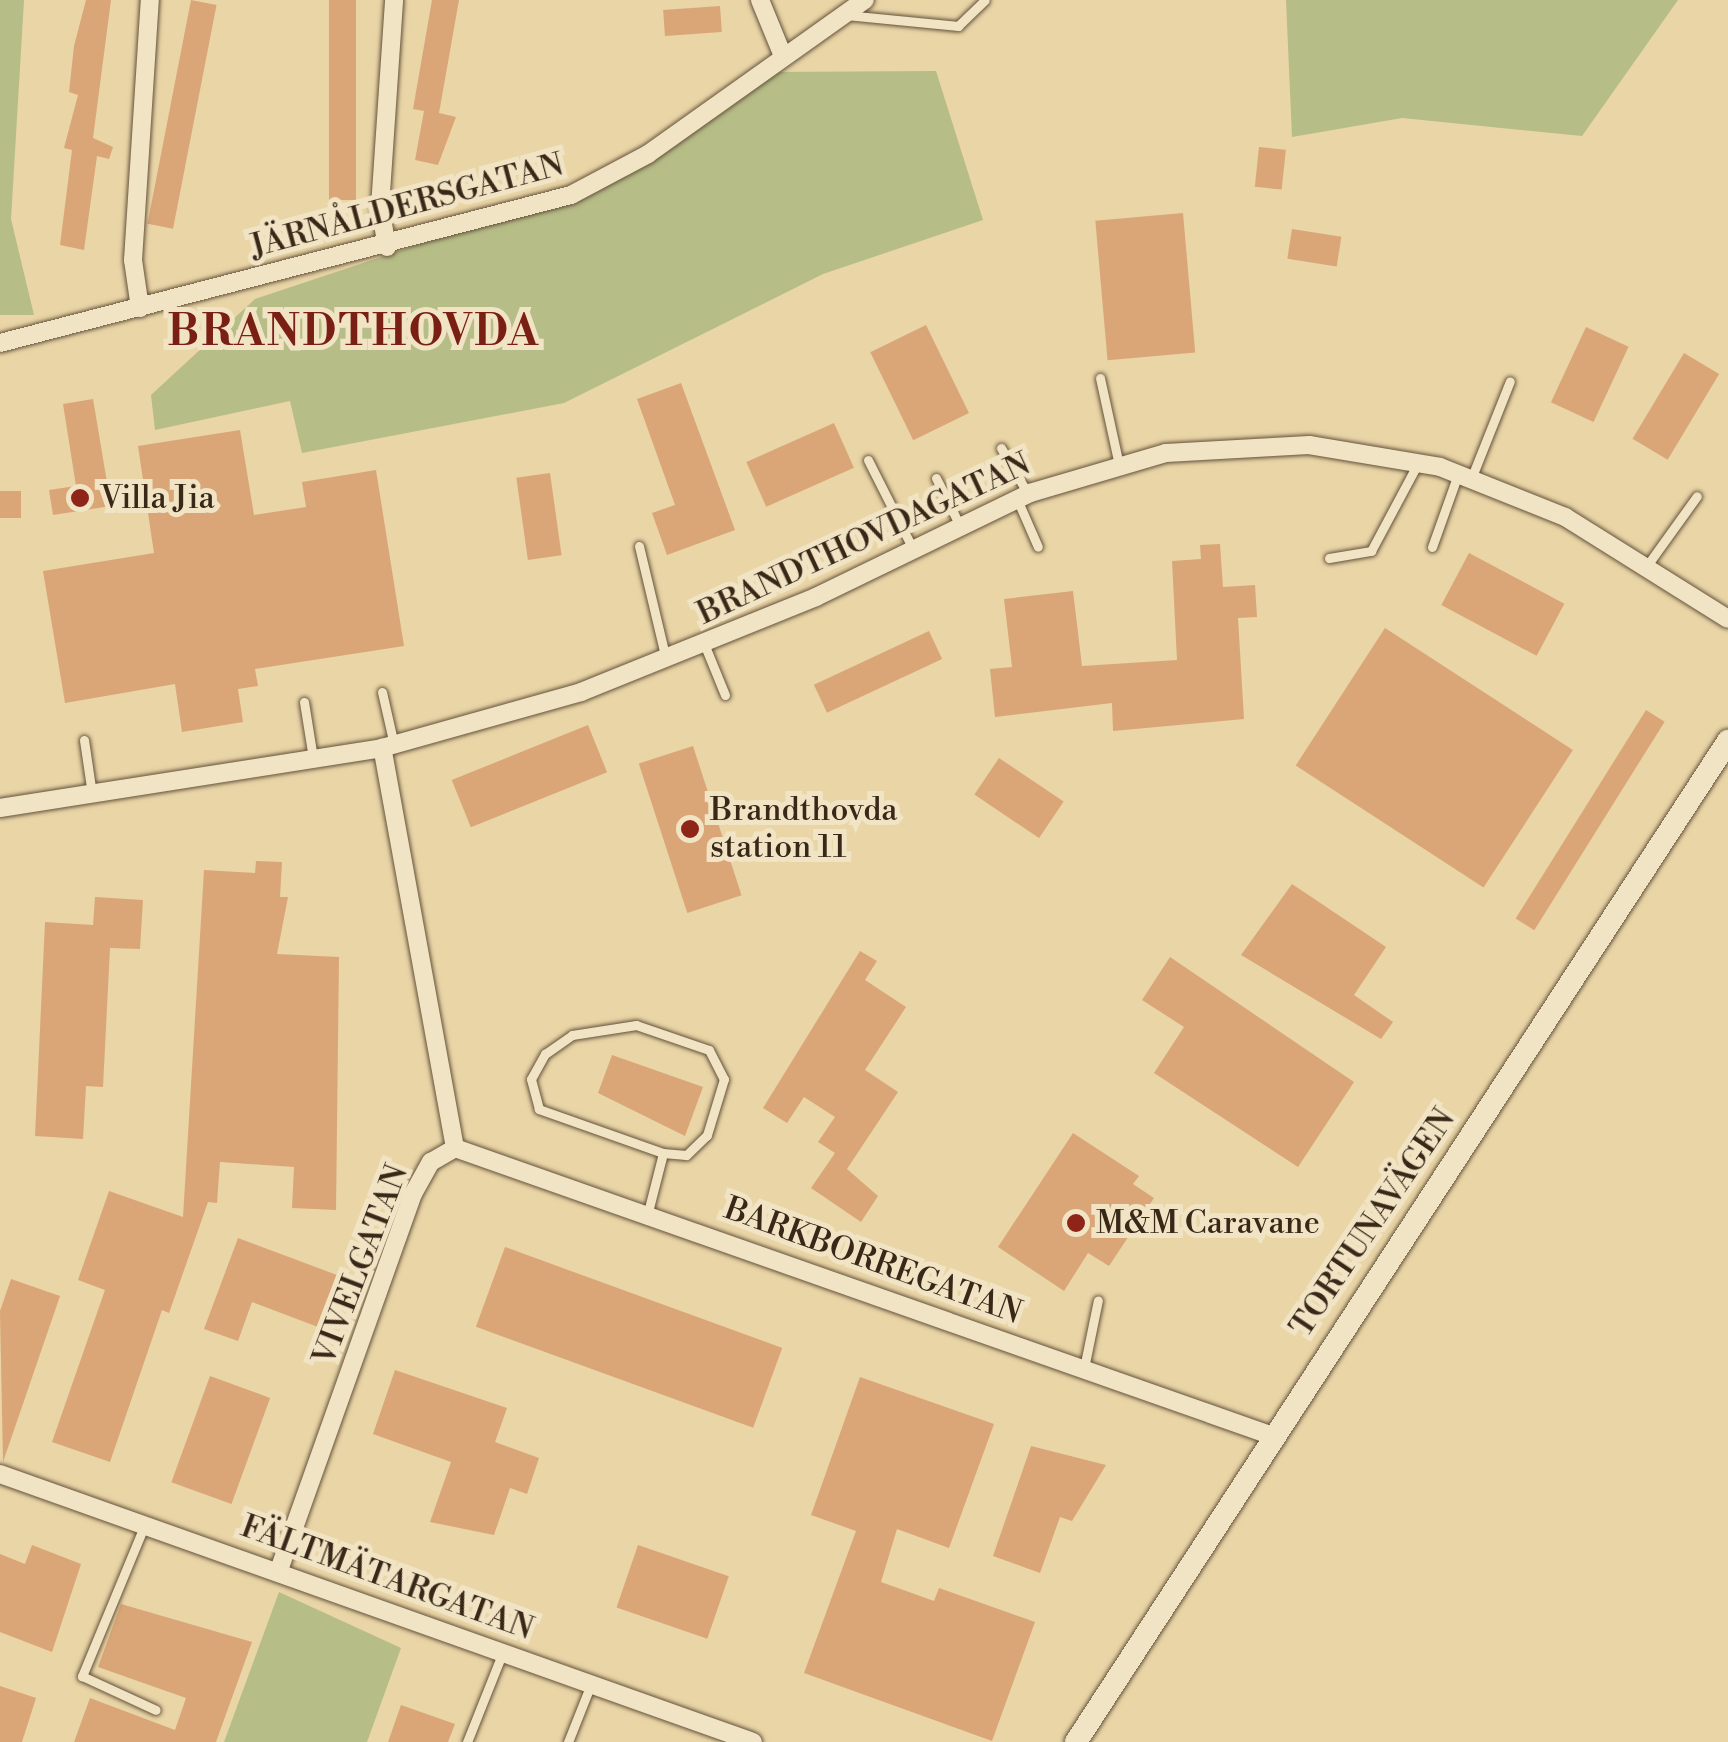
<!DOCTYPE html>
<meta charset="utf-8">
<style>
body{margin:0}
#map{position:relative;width:1728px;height:1742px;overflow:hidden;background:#e9d5a6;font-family:"Libre Bodoni",serif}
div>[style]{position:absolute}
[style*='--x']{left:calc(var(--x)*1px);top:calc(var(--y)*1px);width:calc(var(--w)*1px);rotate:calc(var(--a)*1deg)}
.green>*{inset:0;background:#b6bd87}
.building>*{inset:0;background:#daa677;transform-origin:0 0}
.roads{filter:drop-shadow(0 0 2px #65523c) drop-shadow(0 0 2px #65523c)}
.lane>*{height:9px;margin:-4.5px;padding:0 4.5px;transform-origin:4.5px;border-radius:4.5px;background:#f1e4c5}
.street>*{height:18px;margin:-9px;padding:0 9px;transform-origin:9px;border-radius:9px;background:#f1e4c5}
.secondary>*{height:22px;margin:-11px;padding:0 11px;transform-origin:11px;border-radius:11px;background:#f1e4c5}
.dots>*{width:28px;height:28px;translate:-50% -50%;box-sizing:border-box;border:5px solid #f1e4c5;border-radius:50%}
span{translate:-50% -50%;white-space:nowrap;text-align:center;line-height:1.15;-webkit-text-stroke:10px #f1e4c5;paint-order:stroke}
.street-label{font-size:32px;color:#392718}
.poi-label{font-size:32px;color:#392718}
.left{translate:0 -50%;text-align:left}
.district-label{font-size:42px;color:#7a1f14;font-weight:700;letter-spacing:2.5px}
</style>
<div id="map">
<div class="green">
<i style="clip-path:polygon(0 0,24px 0,11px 219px,34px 315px,0 315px)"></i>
<i style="clip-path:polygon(1286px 0,1678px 0,1582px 136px,1402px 118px,1292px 137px)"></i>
<i style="clip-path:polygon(936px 71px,983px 220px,823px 274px,564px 403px,302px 453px,290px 401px,155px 430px,151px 395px,255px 299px,582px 190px,767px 72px)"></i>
<i style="clip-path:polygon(279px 1592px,401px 1648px,367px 1742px,224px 1742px)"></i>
</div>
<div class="building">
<i style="clip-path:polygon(86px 0,111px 0,93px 138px,113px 147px,109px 159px,97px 156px,84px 250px,60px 245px,72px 150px,64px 148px,78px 95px,69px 92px,74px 46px)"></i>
<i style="left:191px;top:0;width:26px;height:228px;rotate:11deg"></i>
<i style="left:329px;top:0;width:27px;height:200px"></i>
<i style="clip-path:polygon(432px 0,459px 0,439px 113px,456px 117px,438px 165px,415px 160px,424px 111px,413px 109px)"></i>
<i style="left:720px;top:6px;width:26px;height:57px;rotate:86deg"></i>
<i style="left:1259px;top:147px;width:27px;height:40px;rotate:6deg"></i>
<i style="left:1183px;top:213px;width:140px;height:88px;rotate:85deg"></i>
<i style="left:1292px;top:229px;width:50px;height:30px;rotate:9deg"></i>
<i style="left:926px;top:325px;width:98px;height:62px;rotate:64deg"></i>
<i style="left:1586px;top:327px;width:47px;height:83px;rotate:25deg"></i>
<i style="left:1684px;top:353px;width:41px;height:100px;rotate:31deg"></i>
<i style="clip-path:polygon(681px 383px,735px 530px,667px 555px,652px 513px,675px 505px,637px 399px)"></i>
<i style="clip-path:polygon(93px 399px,111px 506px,53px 515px,49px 490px,76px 486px,63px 404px)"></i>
<i style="left:834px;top:423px;width:49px;height:96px;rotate:66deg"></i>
<i style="clip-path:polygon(240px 430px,254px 515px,306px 507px,302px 482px,376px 470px,404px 646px,255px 669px,258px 686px,238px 689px,243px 722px,182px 732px,175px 684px,65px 703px,43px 571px,154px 553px,138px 446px)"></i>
<i style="left:550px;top:473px;width:83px;height:34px;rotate:82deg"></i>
<i style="left:21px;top:491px;width:27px;height:21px;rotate:90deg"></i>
<i style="clip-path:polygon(1220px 544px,1223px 587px,1255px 585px,1257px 617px,1238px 618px,1244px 719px,1113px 731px,1112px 703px,995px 717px,990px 669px,1012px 667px,1004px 599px,1073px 591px,1082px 666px,1177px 660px,1172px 561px,1201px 559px,1200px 545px)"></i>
<i style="left:1469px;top:553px;width:108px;height:59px;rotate:28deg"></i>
<i style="left:1385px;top:628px;width:224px;height:164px;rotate:33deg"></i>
<i style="left:929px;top:631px;width:31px;height:127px;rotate:65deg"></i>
<i style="left:1646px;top:710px;width:22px;height:246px;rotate:32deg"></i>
<i style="left:588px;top:725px;width:51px;height:147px;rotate:68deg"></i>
<i style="left:693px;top:746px;width:157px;height:57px;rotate:72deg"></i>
<i style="left:999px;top:758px;width:78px;height:44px;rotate:34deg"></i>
<i style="clip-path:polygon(256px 861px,282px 862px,280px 897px,288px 897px,277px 954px,339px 957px,336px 1210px,292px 1208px,294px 1167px,220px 1162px,217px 1203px,208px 1202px,169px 1313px,162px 1310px,110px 1462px,52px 1442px,105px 1290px,78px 1280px,109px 1191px,183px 1217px,204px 870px,255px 873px)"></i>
<i style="clip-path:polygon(1292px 884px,1386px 947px,1354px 995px,1393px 1022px,1381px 1039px,1241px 955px)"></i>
<i style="clip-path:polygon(95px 897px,143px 900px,140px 949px,110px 948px,103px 1087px,86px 1086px,83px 1139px,35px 1136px,45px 922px,93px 925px)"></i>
<i style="clip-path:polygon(860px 951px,877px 961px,865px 980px,906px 1007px,865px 1070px,898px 1092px,847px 1169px,878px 1196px,861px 1222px,811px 1188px,835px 1153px,818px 1142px,835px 1117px,804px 1097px,787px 1123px,763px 1108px)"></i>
<i style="clip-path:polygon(1170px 957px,1354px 1082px,1298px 1167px,1154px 1073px,1184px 1027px,1142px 1000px)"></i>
<i style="clip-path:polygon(612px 1055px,703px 1087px,685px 1136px,598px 1093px)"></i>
<i style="clip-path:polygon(1073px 1133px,1139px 1176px,1133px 1184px,1154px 1198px,1109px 1266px,1088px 1253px,1064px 1291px,998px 1247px)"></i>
<i style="clip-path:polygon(238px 1238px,337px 1275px,318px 1327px,252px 1302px,238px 1341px,204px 1329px)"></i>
<i style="left:505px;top:1247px;width:295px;height:85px;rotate:20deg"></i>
<i style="clip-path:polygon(11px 1279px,60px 1296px,3px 1462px,0 1311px)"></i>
<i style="clip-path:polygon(395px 1370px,507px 1408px,495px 1442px,539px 1458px,527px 1494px,510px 1488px,494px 1535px,430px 1522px,451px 1462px,373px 1434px)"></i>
<i style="left:210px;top:1376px;width:64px;height:113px;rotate:20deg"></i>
<i style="clip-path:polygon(860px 1377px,994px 1424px,949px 1548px,897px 1529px,881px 1582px,934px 1601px,939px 1588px,1035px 1622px,992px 1741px,804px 1673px,856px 1531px,811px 1515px)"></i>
<i style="clip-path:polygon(1031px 1446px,1106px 1465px,1072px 1521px,1060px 1517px,1040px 1573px,993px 1556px)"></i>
<i style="clip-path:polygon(32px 1545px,81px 1564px,52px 1652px,0 1632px,0 1554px,25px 1564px)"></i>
<i style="left:638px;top:1545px;width:96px;height:66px;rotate:19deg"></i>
<i style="clip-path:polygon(121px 1604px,252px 1642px,216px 1742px,74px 1742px,90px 1698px,175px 1730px,186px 1698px,98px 1667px)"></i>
<i style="clip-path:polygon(0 1686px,36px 1698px,22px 1742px,0 1742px)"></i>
<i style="clip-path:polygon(401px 1705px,455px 1724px,448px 1742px,388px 1742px)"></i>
</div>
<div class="roads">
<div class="lane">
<i style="--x:846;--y:15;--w:113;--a:5.6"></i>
<i style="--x:958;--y:26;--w:37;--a:-44"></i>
<i style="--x:1100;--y:378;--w:89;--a:77.7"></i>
<i style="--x:1001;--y:448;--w:53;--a:59.6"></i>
<i style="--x:868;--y:460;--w:100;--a:63.2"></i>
<i style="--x:936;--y:478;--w:54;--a:63.4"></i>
<i style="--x:1471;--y:479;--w:105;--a:-68.3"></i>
<i style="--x:1017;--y:499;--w:52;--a:66.4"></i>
<i style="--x:639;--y:546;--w:116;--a:76.6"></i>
<i style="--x:1432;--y:547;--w:77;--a:-70.4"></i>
<i style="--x:1329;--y:558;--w:43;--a:-9.5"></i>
<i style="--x:1371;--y:551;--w:98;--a:-61.9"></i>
<i style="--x:1646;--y:567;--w:87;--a:-54.3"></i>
<i style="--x:705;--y:646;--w:53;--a:67.8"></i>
<i style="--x:382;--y:692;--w:54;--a:77.2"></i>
<i style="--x:304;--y:702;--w:57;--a:80.9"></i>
<i style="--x:84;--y:740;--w:55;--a:81.6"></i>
<i style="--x:648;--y:1212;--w:61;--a:-75.7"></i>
<i style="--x:663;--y:1153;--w:132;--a:-160.5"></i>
<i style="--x:539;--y:1109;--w:31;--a:-105"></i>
<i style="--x:531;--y:1079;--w:29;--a:-61"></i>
<i style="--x:545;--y:1054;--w:33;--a:-35"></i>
<i style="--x:572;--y:1035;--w:65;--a:-8.9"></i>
<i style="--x:636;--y:1025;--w:77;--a:18.9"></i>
<i style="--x:709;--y:1050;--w:33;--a:63"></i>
<i style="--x:724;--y:1079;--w:59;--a:106.9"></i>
<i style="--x:707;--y:1135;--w:29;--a:136"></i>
<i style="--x:686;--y:1155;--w:23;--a:-175"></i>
<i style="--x:1084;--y:1368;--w:69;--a:-78.4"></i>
<i style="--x:145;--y:1524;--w:165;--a:112.5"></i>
<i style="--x:82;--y:1676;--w:81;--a:24.7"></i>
<i style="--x:467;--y:1742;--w:95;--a:-68.3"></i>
<i style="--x:568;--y:1742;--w:62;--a:-68.4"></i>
</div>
<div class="street">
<i style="--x:760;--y:0;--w:61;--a:67.7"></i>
<i style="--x:387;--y:247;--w:41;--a:-99.9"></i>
<i style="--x:380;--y:207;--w:207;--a:-86.1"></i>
<i style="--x:140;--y:308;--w:49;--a:-98.3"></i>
<i style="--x:133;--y:260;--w:261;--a:-86.3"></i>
<i style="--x:0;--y:343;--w:590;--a:-14.53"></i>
<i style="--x:571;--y:195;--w:87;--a:-28"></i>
<i style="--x:648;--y:154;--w:266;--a:-35.4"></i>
<i style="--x:0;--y:808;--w:387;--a:-8.9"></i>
<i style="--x:382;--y:748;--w:207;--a:-15.7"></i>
<i style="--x:581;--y:692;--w:253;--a:-22"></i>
<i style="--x:816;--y:597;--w:238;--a:-25.9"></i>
<i style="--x:1030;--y:493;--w:142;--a:-16.4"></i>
<i style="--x:1166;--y:453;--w:143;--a:-3.2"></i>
<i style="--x:1309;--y:445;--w:133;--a:9.5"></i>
<i style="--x:1440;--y:467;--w:135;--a:21.8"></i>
<i style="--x:1565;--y:517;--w:192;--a:32"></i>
<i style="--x:455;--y:1148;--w:864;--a:19.4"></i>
<i style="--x:0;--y:1474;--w:799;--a:19.59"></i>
<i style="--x:279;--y:1570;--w:399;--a:-70.4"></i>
<i style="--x:413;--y:1194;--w:37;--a:-61"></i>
<i style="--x:431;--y:1162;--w:28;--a:-30"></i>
<i style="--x:455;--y:1148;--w:407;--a:-100.3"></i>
</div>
<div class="secondary">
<i style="--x:1076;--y:1742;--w:1195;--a:-56.92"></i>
</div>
</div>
<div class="dots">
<i style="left:80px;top:498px;background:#8f2418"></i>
<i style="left:690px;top:829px;background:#8f2418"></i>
<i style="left:1076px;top:1223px;background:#8f2418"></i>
</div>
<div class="street-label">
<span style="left:407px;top:206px;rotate:-15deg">JÄRNÅLDERSGATAN</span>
<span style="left:864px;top:539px;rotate:-25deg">BRANDTHOVDAGATAN</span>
<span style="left:1373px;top:1223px;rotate:-56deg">TORTUNAVÄGEN</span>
<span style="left:873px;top:1261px;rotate:20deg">BARKBORREGATAN</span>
<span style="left:361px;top:1265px;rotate:-69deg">VIVELGATAN</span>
<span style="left:387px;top:1578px;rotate:20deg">FÄLTMÄTARGATAN</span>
</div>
<div class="poi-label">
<span class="left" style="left:100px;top:498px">Villa Jia</span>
<span class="left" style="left:710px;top:829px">Brandthovda<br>station 11</span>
<span class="left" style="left:1096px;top:1223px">M&amp;M Caravane</span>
</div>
<div class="district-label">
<span style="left:354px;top:333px">BRANDTHOVDA</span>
</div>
</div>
